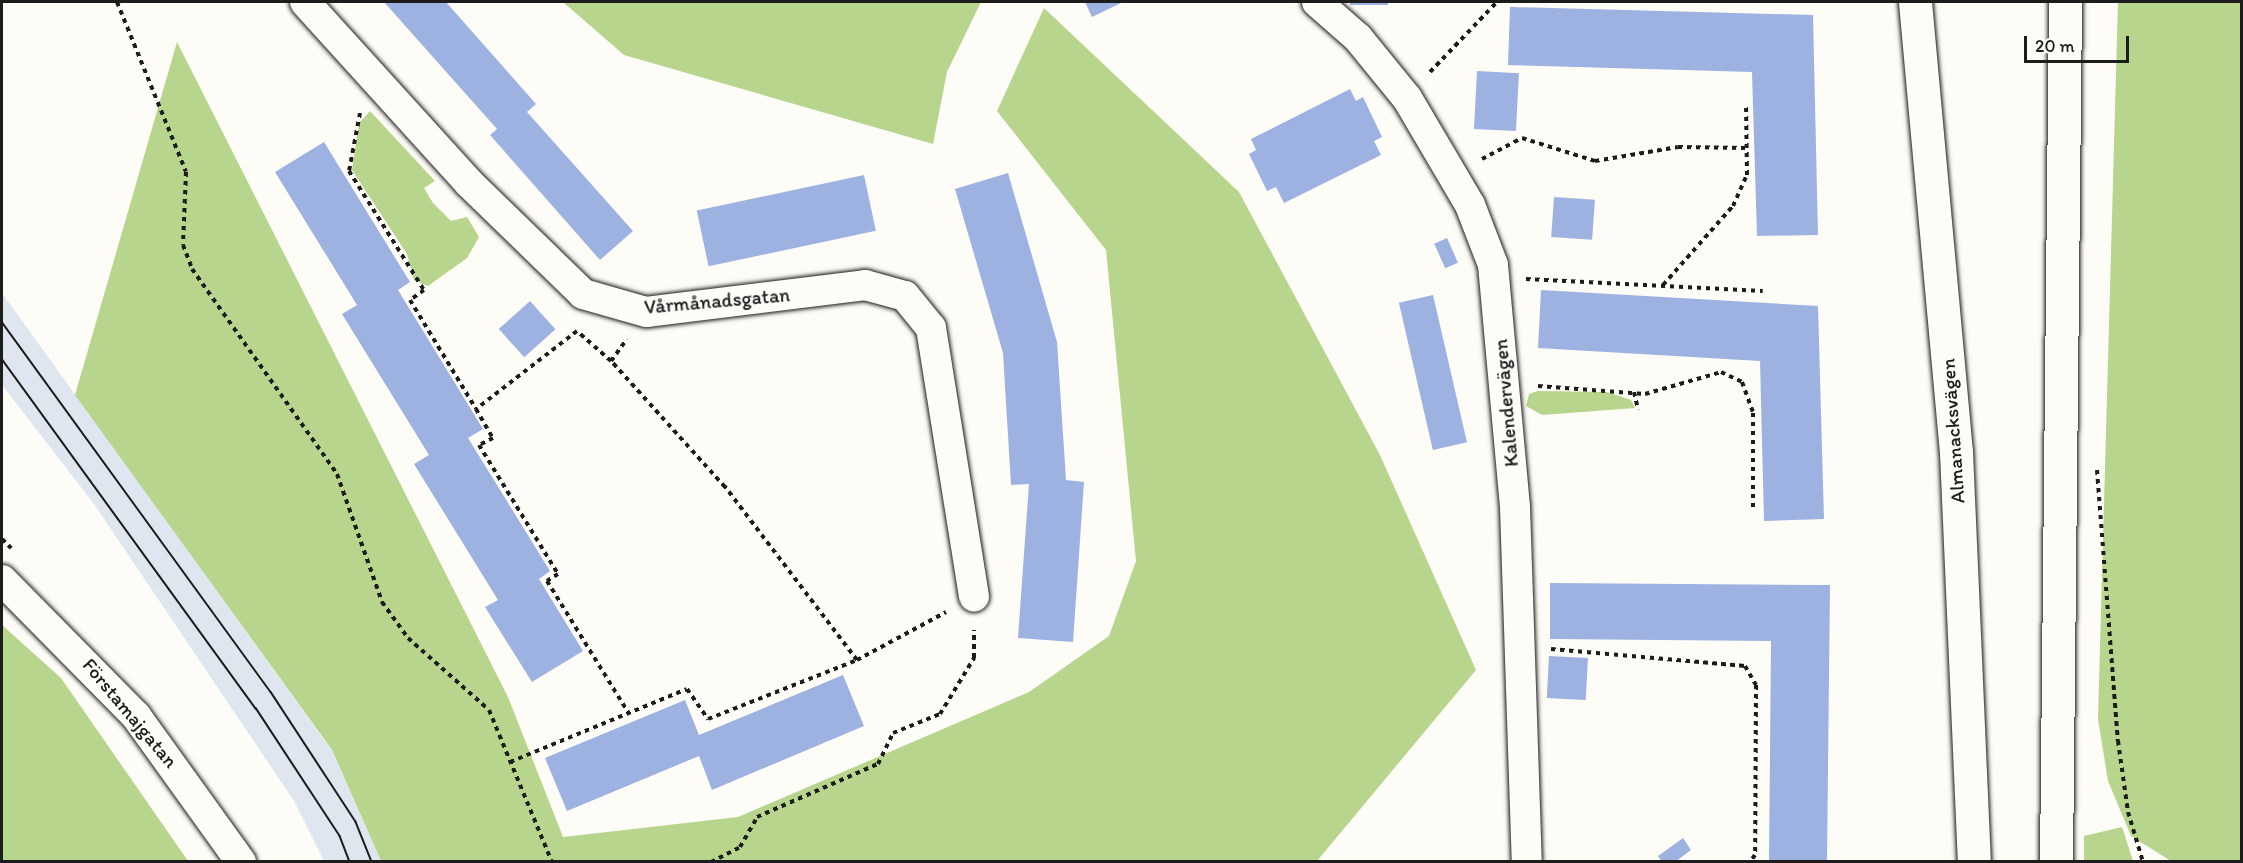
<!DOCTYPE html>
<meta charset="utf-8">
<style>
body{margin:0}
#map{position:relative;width:2243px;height:863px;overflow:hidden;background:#fdfcf7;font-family:Itim,sans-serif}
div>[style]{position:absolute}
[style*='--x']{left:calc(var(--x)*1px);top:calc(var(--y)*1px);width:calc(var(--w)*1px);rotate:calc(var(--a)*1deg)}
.built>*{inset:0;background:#e0e6f0}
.green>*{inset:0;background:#b7d58d}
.building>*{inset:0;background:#9db2e0;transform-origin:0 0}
.path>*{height:4px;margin-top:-2px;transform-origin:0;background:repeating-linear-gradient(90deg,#1c1c1c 0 4.5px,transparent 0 9px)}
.roads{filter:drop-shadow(0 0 2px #1c1c1c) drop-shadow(0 0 2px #1c1c1c)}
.street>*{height:30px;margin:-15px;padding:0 15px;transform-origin:15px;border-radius:15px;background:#fdfcf7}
.secondary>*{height:33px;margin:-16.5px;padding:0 16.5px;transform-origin:16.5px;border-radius:16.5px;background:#fdfcf7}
.tram>*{height:1.5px;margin:-0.75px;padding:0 0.75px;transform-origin:0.75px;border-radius:0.75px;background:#1c1c1c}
span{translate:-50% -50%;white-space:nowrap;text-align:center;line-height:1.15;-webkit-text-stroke:4.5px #fdfcf7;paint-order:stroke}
.street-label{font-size:20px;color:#1c1c1c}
.frame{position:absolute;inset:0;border:3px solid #1c1c1c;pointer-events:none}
.scale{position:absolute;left:2024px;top:36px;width:105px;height:27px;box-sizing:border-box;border:3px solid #1c1c1c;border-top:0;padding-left:8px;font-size:18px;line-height:21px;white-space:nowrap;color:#1c1c1c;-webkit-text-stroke:4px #fdfcf7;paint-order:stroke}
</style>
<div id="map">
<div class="built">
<i style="clip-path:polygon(2px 293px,332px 751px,381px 861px,324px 861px,294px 801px,94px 504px,2px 385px)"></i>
</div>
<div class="green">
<i style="clip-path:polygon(563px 2px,981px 2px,947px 72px,933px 144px,624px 55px)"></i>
<i style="clip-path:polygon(2118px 2px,2241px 2px,2241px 861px,2171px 861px,2131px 836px,2108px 781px,2098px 719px)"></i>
<i style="clip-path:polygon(1044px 8px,1239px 192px,1380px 455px,1476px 670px,1317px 861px,381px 861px,332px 750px,75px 395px,177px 42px,508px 697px,563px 837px,738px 817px,1029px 692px,1109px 636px,1136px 561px,1106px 250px,997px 111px)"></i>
<i style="clip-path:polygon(370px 111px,435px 181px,424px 188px,433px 203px,451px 221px,467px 217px,479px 237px,467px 258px,428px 286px,414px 280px,407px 254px,352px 170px,359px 123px)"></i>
<i style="clip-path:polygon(1538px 391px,1607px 392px,1631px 400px,1635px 408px,1542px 415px,1526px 406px,1529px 394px)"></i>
<i style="clip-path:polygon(2px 625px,61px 678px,188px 861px,2px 861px)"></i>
<i style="clip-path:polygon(2122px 827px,2133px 861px,2084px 861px,2084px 836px)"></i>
</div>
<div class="building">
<i style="clip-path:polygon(384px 2px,446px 2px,536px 104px,527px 112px,633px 231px,600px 260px,490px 135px,497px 129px)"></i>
<i style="clip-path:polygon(1085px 2px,1123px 2px,1092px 17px)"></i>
<i style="left:1350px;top:2px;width:38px;height:3px"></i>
<i style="clip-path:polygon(1510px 7px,1813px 15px,1818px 235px,1757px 236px,1752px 72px,1508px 65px)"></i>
<i style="left:1477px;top:71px;width:42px;height:58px;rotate:3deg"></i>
<i style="clip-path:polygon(1350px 89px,1356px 101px,1363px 97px,1382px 137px,1374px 141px,1381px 155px,1284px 203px,1276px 187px,1267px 191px,1249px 154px,1256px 150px,1251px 139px)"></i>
<i style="clip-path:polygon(324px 142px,410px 282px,398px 290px,483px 429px,468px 438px,550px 571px,539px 579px,583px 651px,532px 682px,485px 607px,498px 600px,414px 464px,429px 455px,342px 314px,357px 305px,275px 172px)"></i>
<i style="clip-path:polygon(1008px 173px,1057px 342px,1066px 480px,1084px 482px,1073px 642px,1018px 638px,1029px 484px,1011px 485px,1003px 353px,955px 189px)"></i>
<i style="left:864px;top:175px;width:57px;height:171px;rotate:78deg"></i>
<i style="left:1554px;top:197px;width:41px;height:40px;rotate:4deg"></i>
<i style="left:1447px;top:238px;width:27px;height:14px;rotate:66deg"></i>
<i style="clip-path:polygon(1541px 290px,1818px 306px,1824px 519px,1764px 521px,1760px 361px,1538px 348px)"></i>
<i style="left:1433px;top:295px;width:151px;height:35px;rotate:77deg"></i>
<i style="left:530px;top:301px;width:38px;height:42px;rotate:48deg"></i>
<i style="clip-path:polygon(1550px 583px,1830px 585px,1827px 862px,1769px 862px,1771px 641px,1550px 639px)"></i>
<i style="left:1549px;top:656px;width:39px;height:42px;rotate:3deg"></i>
<i style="clip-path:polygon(843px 675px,864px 726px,712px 790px,699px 756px,567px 811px,545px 758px,685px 700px,699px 735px)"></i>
<i style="clip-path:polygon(1683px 838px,1691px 850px,1675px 862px,1662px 862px,1658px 856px)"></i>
</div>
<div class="path">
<i style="--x:117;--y:2;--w:183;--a:67.9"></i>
<i style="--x:186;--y:172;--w:73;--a:92.4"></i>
<i style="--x:183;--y:245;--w:26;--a:69"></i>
<i style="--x:192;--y:269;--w:251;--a:54.7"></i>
<i style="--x:337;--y:474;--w:136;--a:70.6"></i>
<i style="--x:382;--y:602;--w:44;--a:54.2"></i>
<i style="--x:408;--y:638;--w:108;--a:41.6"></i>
<i style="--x:489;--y:710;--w:165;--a:67.5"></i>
<i style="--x:1430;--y:72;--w:97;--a:-46.3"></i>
<i style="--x:360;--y:113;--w:59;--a:100.7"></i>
<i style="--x:349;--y:171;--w:141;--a:57.8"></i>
<i style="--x:424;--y:290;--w:17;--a:144"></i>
<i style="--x:410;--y:300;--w:127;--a:58.8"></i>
<i style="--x:1482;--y:159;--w:45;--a:-27.7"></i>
<i style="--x:1522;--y:138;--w:77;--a:17.5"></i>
<i style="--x:1595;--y:161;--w:84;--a:-9.6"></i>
<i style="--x:1678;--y:147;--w:69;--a:0.8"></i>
<i style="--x:1526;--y:279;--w:237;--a:2.9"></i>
<i style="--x:1663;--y:285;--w:106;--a:-48.5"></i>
<i style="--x:1733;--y:206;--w:34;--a:-66"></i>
<i style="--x:1747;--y:175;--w:72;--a:-90.8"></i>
<i style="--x:611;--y:361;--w:45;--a:-138.6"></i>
<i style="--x:577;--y:331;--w:128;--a:142.3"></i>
<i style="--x:476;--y:409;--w:34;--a:60"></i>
<i style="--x:493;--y:438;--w:16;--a:153"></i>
<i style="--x:479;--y:445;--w:151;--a:58.5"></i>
<i style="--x:558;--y:574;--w:13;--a:148"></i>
<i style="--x:547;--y:581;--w:154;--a:58.3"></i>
<i style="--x:1538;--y:386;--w:107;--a:4.3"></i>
<i style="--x:1645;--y:394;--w:79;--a:-16.1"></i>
<i style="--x:1721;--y:372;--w:23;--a:25"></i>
<i style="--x:1742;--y:382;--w:33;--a:70"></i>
<i style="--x:1753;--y:413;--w:95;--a:90"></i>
<i style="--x:1634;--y:392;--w:18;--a:77"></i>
<i style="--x:2097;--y:470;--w:272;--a:85.6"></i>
<i style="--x:2118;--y:741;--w:72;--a:82"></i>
<i style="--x:2128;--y:812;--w:52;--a:73.3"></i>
<i style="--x:2;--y:539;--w:13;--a:45"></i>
<i style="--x:1551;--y:649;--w:195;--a:5"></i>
<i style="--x:1745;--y:666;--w:22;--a:60"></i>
<i style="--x:1756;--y:685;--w:170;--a:90.3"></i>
<i style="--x:1755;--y:855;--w:9;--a:126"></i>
<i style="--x:857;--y:660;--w:101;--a:-28.3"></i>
<i style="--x:510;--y:762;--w:191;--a:-22.4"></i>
<i style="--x:687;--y:689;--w:37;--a:55"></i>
<i style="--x:708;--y:719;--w:160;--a:-21.6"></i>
<i style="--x:857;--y:660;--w:218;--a:-127.3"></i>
<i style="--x:725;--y:487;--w:170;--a:-132.1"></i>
<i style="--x:611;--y:361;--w:27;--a:-54"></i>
<i style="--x:711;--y:862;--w:33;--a:-27"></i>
<i style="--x:740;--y:847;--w:34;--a:-60"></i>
<i style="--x:757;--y:817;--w:132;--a:-23.7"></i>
<i style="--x:878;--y:764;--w:34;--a:-64"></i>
<i style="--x:893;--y:733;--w:51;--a:-22"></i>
<i style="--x:940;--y:714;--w:66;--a:-58.7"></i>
<i style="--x:974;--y:658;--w:28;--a:-90"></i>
</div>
<div class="roads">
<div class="street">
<i style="--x:305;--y:2;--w:244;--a:47.8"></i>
<i style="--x:469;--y:183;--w:159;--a:44.2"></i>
<i style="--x:583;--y:294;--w:66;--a:15.9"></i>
<i style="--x:646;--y:312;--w:221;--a:-7"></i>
<i style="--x:865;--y:285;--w:41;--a:15.4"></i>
<i style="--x:905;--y:296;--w:41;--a:50.9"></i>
<i style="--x:931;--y:328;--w:272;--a:80.9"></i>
<i style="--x:1317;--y:2;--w:55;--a:41.3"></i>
<i style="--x:1358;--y:38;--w:77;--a:50.8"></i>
<i style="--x:1407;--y:98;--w:124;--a:59.5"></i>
<i style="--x:1470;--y:205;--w:64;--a:69"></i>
<i style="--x:1493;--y:265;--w:243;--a:84.8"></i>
<i style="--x:1515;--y:507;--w:355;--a:88.1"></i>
<i style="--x:2;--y:580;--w:191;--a:45.4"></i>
<i style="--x:136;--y:716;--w:180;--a:54.3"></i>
</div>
<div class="secondary">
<i style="--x:1915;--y:2;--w:452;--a:84.8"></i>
<i style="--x:1956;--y:452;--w:410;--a:87.5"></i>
<i style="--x:2056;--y:862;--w:860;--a:-89.4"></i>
</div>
</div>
<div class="tram">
<i style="--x:2;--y:322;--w:457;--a:54"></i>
<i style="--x:271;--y:692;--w:155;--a:56.8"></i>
<i style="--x:356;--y:822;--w:43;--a:68.2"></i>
<i style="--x:2;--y:359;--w:432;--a:54"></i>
<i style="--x:256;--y:708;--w:153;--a:56.7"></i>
<i style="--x:340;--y:836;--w:28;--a:69"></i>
</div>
<div class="street-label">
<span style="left:717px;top:301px;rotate:-5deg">Vårmånadsgatan</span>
<span style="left:1506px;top:403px;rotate:-95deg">Kalendervägen</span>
<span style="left:1953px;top:431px;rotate:-94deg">Almanacksvägen</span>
<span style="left:130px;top:713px;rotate:50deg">Förstamajgatan</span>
</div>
<div class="frame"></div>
<div class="scale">20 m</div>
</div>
